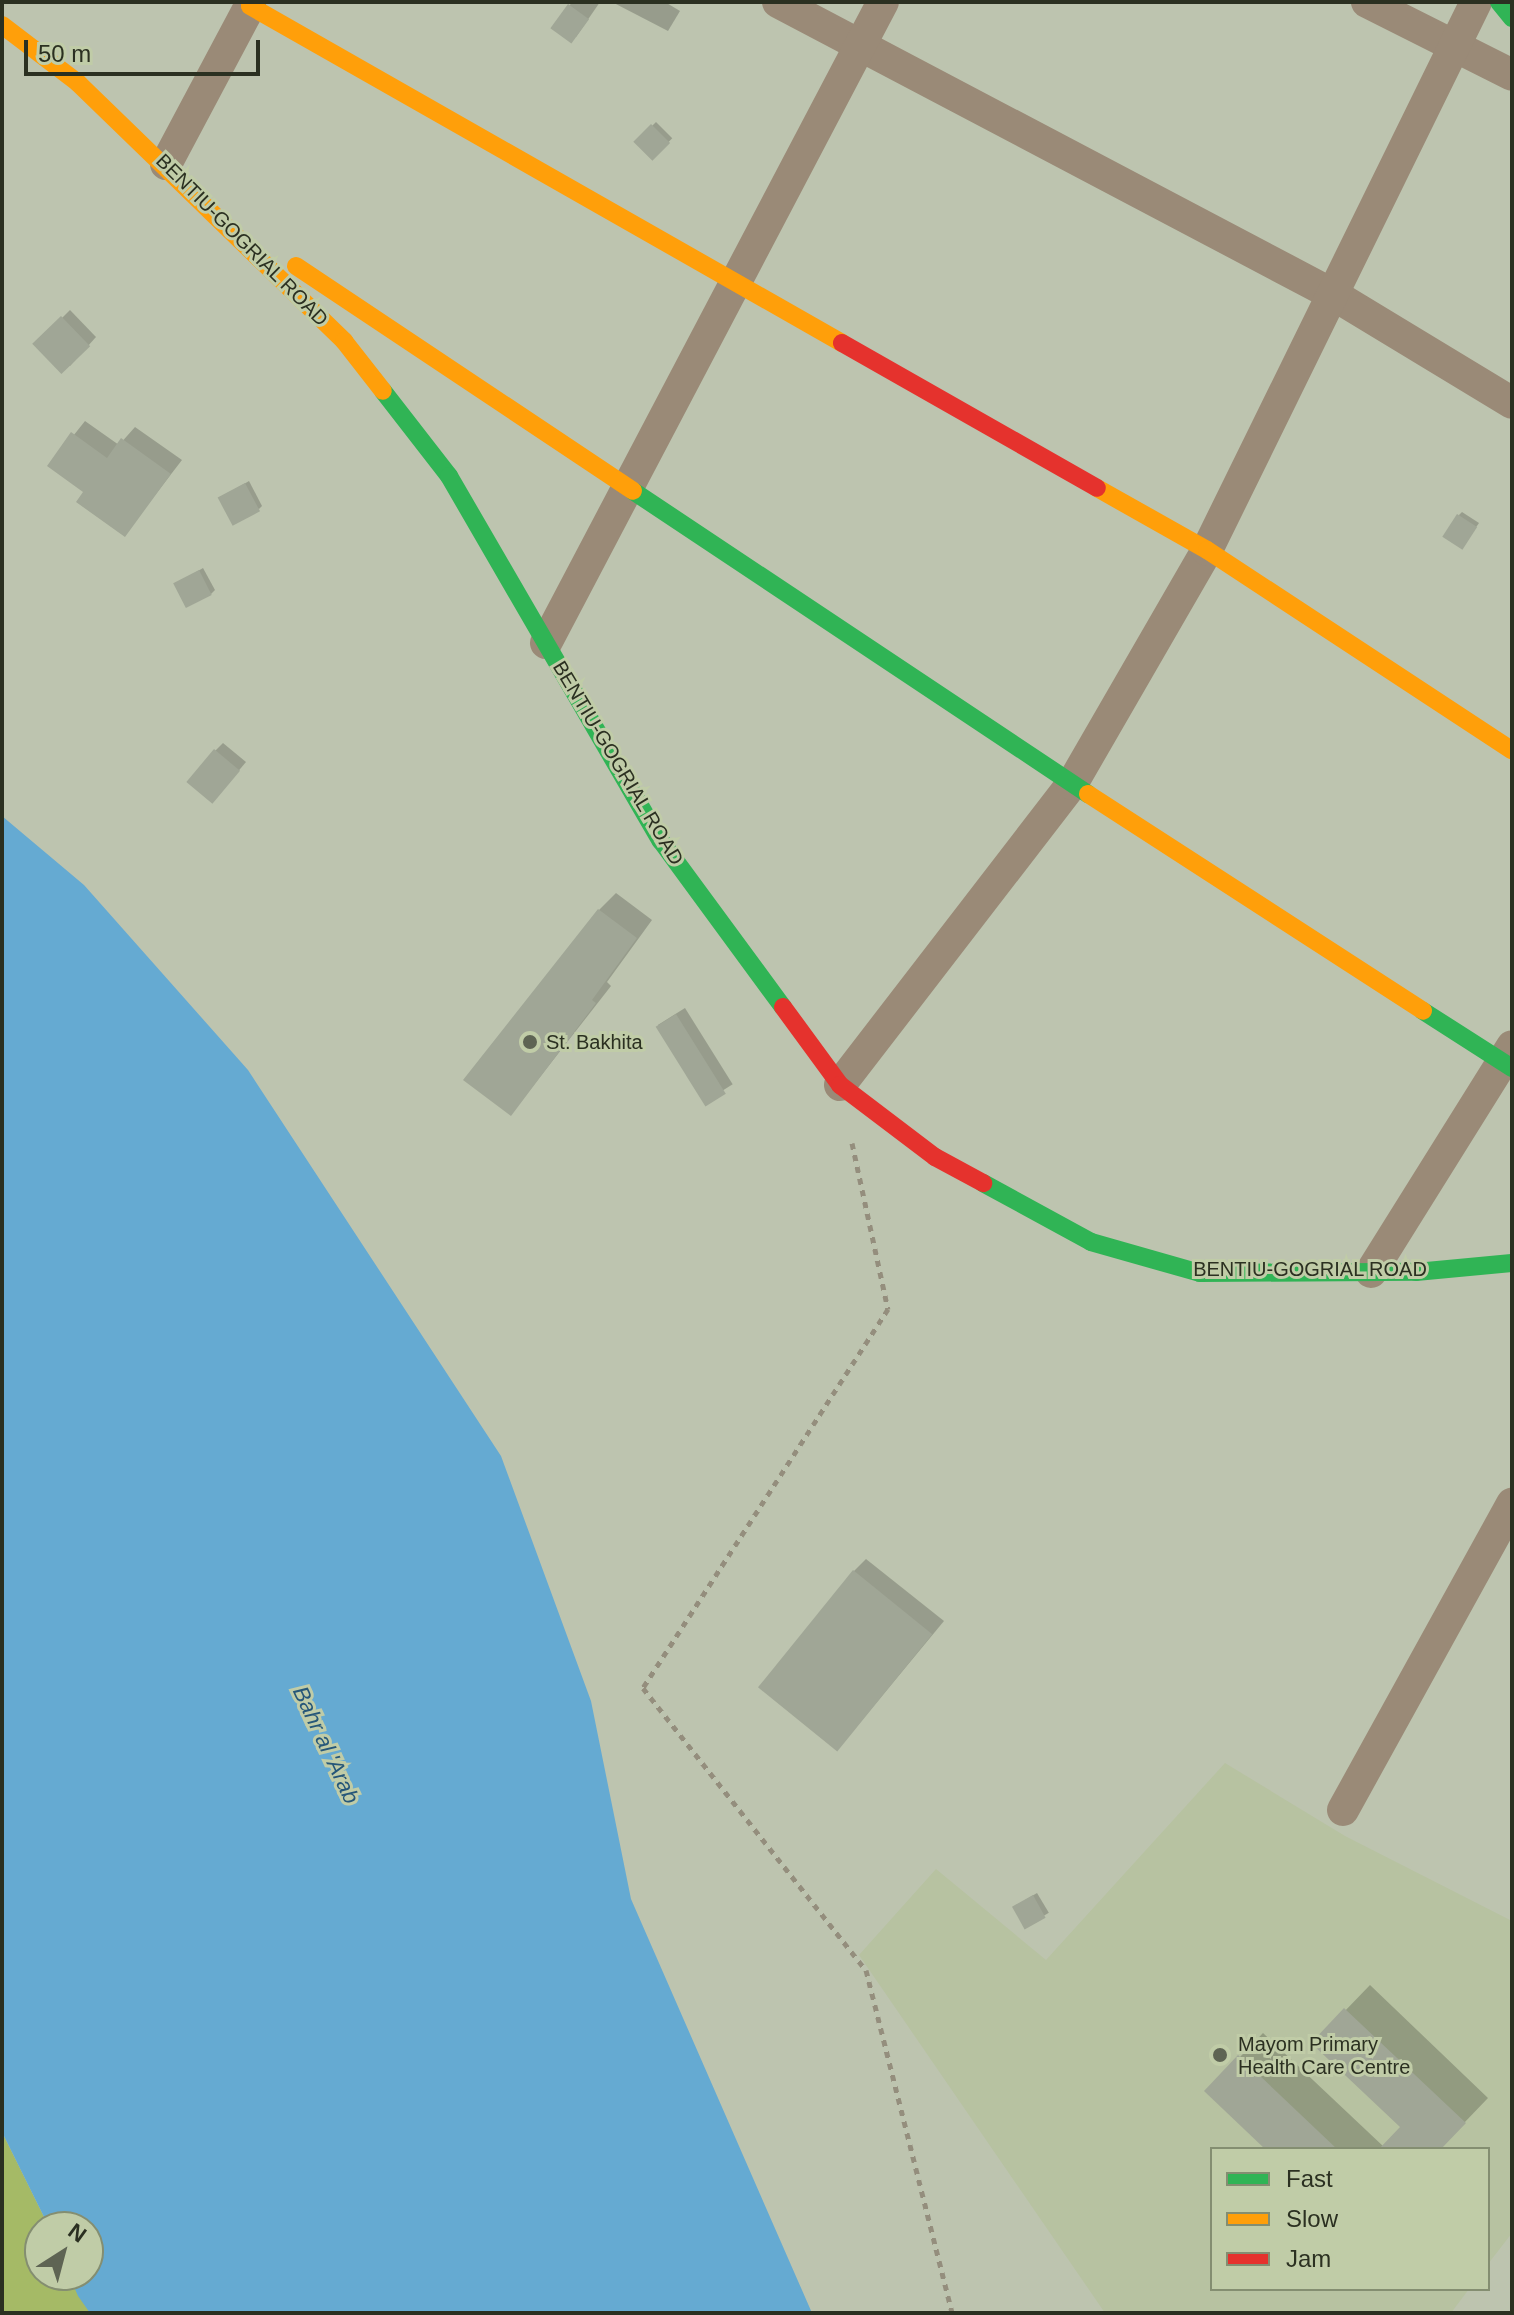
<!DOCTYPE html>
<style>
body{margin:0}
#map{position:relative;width:1514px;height:2315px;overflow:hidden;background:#bdc4af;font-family:Helvetica,sans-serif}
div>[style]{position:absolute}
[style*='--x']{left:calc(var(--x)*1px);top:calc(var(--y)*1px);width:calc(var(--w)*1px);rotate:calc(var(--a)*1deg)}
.built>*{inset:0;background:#b7c2a1}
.green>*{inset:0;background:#a5ba66}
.water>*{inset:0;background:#65aad2}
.shadow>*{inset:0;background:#0003;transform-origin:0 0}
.building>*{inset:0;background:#a0a696;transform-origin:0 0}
.path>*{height:5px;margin-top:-2.5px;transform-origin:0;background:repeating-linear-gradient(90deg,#948e7d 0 6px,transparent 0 12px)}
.street>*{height:32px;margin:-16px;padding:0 16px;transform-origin:16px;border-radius:16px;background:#9a8a77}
.fast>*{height:18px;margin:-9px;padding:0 9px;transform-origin:9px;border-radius:9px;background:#30b455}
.slow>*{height:18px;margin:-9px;padding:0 9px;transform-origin:9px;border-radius:9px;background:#ff9f0a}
.jam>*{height:18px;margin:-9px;padding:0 9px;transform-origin:9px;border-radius:9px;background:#e5322d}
.dots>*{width:22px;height:22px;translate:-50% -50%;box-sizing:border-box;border:4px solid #c0cca7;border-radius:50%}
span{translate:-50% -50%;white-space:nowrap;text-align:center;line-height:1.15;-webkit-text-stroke:6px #c0cca7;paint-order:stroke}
.street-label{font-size:20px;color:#2b3021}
.poi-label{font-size:20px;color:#2b3021}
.left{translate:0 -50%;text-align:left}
.water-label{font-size:22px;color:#265779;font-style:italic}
.frame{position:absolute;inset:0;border:4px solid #2b3021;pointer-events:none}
.legend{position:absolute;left:1210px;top:2147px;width:280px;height:144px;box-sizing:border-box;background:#c0cca7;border:2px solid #848e71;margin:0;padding:10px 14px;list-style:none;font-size:24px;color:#2b3021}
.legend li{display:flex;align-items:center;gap:16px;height:40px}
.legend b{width:40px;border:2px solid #848e71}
.north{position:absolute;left:24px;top:2211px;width:80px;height:80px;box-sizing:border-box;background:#c0cca7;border:2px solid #848e71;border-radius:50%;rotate:36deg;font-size:22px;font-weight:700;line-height:32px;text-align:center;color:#2b3021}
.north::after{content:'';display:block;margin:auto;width:28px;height:36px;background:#5e6453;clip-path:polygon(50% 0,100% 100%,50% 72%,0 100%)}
.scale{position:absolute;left:24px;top:40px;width:236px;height:36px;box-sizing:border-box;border:4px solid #2b3021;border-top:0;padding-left:10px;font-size:24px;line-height:28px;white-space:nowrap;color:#2b3021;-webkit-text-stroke:6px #c0cca7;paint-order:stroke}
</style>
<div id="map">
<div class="built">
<i style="clip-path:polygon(1225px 1763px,1345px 1836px,1512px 1921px,1512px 2233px,1488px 2264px,1488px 2149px,1212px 2149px,1212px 2289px,1469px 2289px,1451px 2313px,1105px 2313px,859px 1955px,936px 1869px,1046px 1960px)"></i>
</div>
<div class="green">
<i style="clip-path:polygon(2px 2132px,49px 2227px,40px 2227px,40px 2275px,69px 2275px,90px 2313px,2px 2313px)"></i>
</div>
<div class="water">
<i style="clip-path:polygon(2px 816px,84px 885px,248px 1070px,501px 1456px,591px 1701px,631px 1899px,812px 2313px,90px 2313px,78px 2296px,69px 2275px,88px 2275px,88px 2227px,49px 2227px,2px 2132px)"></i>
</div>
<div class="shadow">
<i style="clip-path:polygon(572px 2px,600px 2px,576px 37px,554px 28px)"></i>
<i style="clip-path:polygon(612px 2px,665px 2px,680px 11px,668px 31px)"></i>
<i style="left:656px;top:122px;width:23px;height:28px;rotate:45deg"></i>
<i style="clip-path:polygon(70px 310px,96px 337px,70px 366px,36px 344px)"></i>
<i style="clip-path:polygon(85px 421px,119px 445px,135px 427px,182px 460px,125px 534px,86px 491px,50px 465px)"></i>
<i style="clip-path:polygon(249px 481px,262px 506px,259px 509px,220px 498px)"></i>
<i style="clip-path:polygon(1462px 512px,1479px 523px,1465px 543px,1459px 515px)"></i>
<i style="clip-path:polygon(203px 568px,215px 590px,211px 594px,176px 584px)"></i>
<i style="clip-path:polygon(223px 743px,246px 762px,220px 793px,215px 751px)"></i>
<i style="clip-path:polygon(616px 893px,652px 920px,607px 982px,611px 986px,511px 1114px,599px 910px)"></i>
<i style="left:685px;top:1008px;width:90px;height:32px;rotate:58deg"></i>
<i style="clip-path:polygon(866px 1559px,944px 1621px,838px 1749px,854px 1571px)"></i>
<i style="left:1037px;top:1893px;width:23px;height:27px;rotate:59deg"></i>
<i style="clip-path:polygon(1370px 1985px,1488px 2098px,1439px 2149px,1268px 2149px,1240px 2057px,1263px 2033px,1384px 2147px,1403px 2127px,1314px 2043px)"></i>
</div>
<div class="building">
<i style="left:568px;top:4px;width:26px;height:30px;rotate:36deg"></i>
<i style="left:651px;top:124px;width:27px;height:25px;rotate:45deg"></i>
<i style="left:61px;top:316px;width:42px;height:40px;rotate:46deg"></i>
<i style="clip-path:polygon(71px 432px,107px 458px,121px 438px,171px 474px,125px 537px,76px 502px,83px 492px,47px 466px)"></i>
<i style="left:245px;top:483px;width:32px;height:31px;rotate:62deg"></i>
<i style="left:1457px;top:514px;width:24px;height:27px;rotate:33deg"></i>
<i style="left:199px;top:570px;width:28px;height:29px;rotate:63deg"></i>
<i style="left:214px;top:749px;width:34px;height:43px;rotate:40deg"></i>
<i style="clip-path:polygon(598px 909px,637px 938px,592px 1000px,596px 1003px,511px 1116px,463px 1080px)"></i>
<i style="left:676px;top:1014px;width:94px;height:24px;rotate:58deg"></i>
<i style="left:853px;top:1570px;width:102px;height:151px;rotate:39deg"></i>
<i style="left:1033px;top:1895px;width:26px;height:24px;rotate:61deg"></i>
<i style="clip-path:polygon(1344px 2008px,1466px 2123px,1441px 2149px,1379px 2149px,1400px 2127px,1311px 2043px)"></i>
<i style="clip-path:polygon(1238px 2055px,1337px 2149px,1265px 2149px,1204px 2091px)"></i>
</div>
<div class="path">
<i style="--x:852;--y:1143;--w:170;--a:77.8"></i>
<i style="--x:888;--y:1309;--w:451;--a:122.9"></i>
<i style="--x:643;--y:1688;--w:360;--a:51.7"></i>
<i style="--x:866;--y:1970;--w:354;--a:75.9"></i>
</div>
<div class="street">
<i style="--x:778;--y:2;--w:628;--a:27.79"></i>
<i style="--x:1334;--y:295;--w:208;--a:31.2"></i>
<i style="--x:1367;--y:2;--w:162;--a:26.7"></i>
<i style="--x:166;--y:164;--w:179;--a:-62"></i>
<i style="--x:546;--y:643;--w:724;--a:-62.27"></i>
<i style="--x:840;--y:1085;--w:380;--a:-52.4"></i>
<i style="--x:1072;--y:784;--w:270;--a:-60"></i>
<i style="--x:1207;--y:550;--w:610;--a:-63.85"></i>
<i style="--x:1371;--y:1272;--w:266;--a:-58"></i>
<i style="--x:1343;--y:1810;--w:350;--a:-61.1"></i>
</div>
<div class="fast">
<i style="--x:1499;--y:2;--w:21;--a:51"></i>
<i style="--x:383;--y:391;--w:108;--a:52.2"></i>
<i style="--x:449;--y:476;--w:422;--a:59.9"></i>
<i style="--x:661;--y:841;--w:206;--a:53.7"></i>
<i style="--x:633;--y:491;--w:547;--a:33.66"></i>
<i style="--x:1423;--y:1011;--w:106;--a:32.6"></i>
<i style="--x:983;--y:1183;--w:123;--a:28.6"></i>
<i style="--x:1091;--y:1242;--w:113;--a:15.9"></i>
<i style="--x:1200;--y:1273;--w:216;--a:-0.3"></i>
<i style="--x:1416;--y:1272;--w:96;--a:-5.4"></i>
</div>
<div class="slow">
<i style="--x:252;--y:2;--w:4;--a:117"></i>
<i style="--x:250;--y:6;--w:681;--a:29.65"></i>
<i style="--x:2;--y:25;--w:96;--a:37.3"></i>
<i style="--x:78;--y:83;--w:371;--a:44.1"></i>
<i style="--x:344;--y:341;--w:63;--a:52"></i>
<i style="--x:296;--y:266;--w:405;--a:33.7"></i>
<i style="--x:1097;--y:488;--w:126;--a:29.4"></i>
<i style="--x:1207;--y:550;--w:365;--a:33.3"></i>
<i style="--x:1088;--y:794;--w:399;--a:32.9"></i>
</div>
<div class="jam">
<i style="--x:842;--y:343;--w:293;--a:29.6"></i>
<i style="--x:783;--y:1007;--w:97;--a:53.8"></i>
<i style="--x:840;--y:1085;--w:119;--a:37.2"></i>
<i style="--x:935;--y:1157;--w:55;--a:28.4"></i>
</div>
<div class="dots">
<i style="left:530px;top:1042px;background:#5e6453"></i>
<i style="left:1220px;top:2055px;background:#5e6453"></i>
</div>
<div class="street-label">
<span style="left:242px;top:240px;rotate:45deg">BENTIU-GOGRIAL ROAD</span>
<span style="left:618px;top:763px;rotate:59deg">BENTIU-GOGRIAL ROAD</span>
<span style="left:1310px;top:1269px">BENTIU-GOGRIAL ROAD</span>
</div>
<div class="poi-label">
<span class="left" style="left:546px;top:1042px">St. Bakhita</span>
<span class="left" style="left:1238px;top:2056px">Mayom Primary<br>Health Care Centre</span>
</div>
<div class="water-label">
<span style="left:326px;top:1745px;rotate:65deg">Bahr al 'Arab</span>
</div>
<div class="frame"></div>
<ul class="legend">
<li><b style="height:10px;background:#30b455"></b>Fast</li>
<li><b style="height:10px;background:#ff9f0a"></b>Slow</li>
<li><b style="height:10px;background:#e5322d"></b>Jam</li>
</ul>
<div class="north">N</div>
<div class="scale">50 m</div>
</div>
